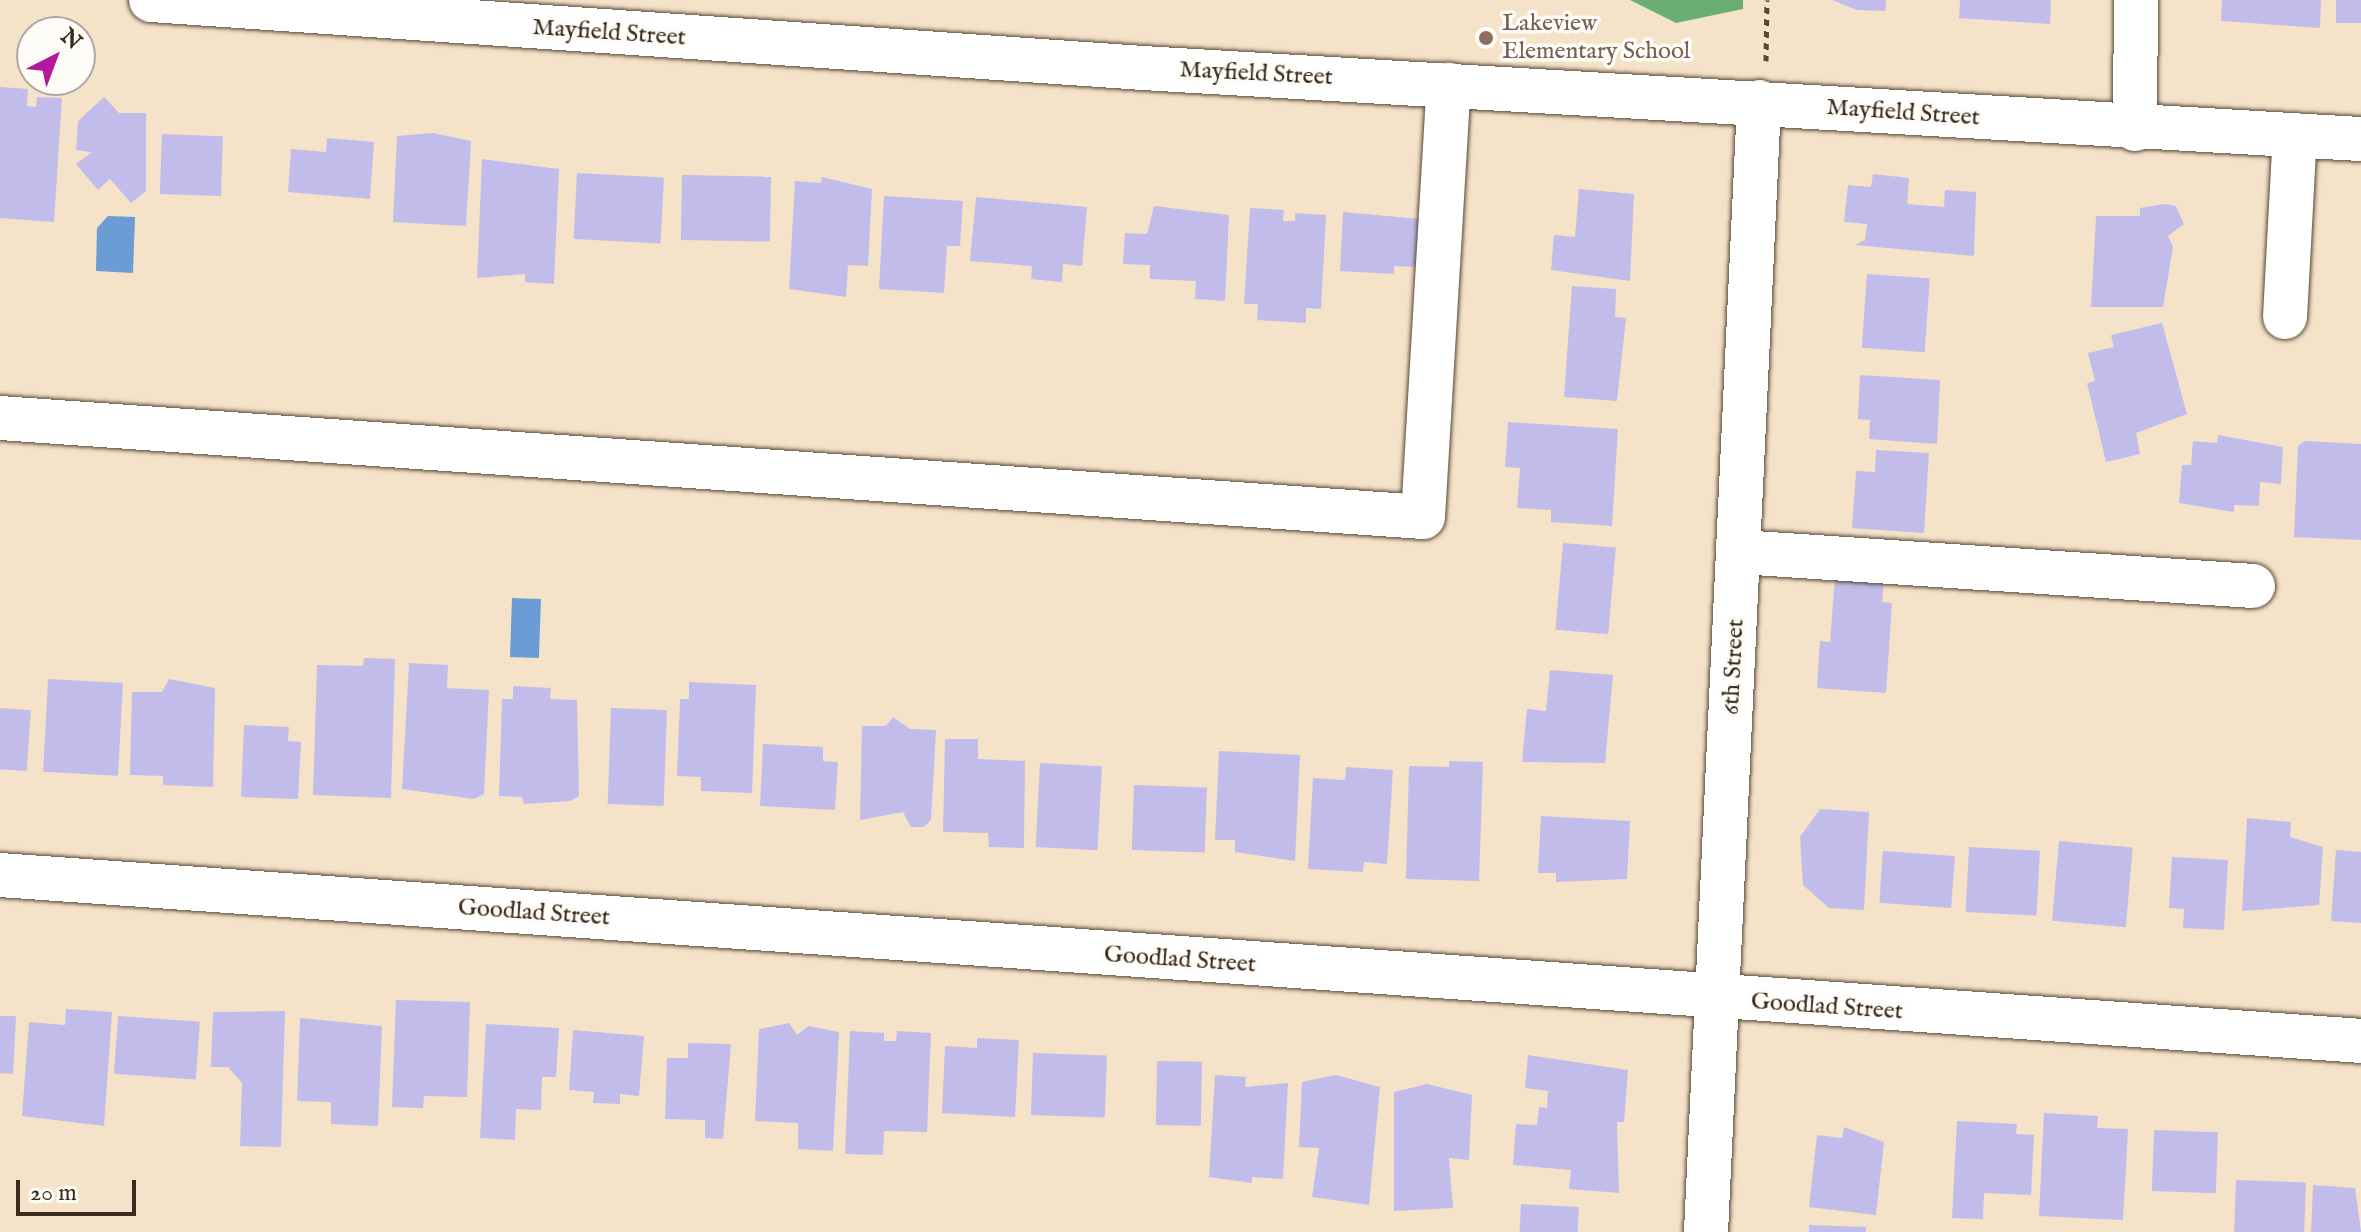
<!DOCTYPE html>
<style>
body{margin:0}
#map{position:relative;width:2361px;height:1232px;overflow:hidden;background:#f4e3c8;font-family:"IM FELL English",serif}
div>[style]{position:absolute}
[style*='--x']{left:calc(var(--x)*1px);top:calc(var(--y)*1px);width:calc(var(--w)*1px);rotate:calc(var(--a)*1deg)}
.forest>*{inset:0;background:#69ae73}
.water>*{inset:0;background:#6b9cd5;transform-origin:0 0}
.building>*{inset:0;background:#c2bcea;transform-origin:0 0}
.path>*{height:5px;margin-top:-2.5px;transform-origin:0;background:repeating-linear-gradient(90deg,#574638 0 6px,transparent 0 12px)}
.roads{filter:drop-shadow(0 0 2px #574638) drop-shadow(0 0 2px #574638)}
.minor>*{height:44px;margin:-22px;padding:0 22px;transform-origin:22px;border-radius:22px;background:#fff}
.dots>*{width:22px;height:22px;translate:-50% -50%;box-sizing:border-box;border:4px solid #fdfcf7;border-radius:50%}
span{translate:-50% -50%;white-space:nowrap;text-align:center;line-height:1.15;-webkit-text-stroke:7px #fdfcf7;paint-order:stroke}
.education-label{font-size:24px;color:#785e54}
.left{translate:0 -50%;text-align:left}
.street-label{font-size:24px;color:#3b2a1e}
.north{position:absolute;left:16px;top:16px;width:80px;height:80px;box-sizing:border-box;background:#fdfcf7;border:2px solid #afa8a0;border-radius:50%;rotate:42deg;font-size:22px;font-weight:700;line-height:32px;text-align:center;color:#3b2a1e}
.north::after{content:'';display:block;margin:auto;width:28px;height:36px;background:#b5179e;clip-path:polygon(50% 0,100% 100%,50% 72%,0 100%)}
.scale{position:absolute;left:16px;top:1180px;width:120px;height:36px;box-sizing:border-box;border:4px solid #3b2a1e;border-top:0;padding-left:10px;font-size:24px;line-height:28px;white-space:nowrap;color:#3b2a1e;-webkit-text-stroke:6px #fdfcf7;paint-order:stroke}
</style>
<div id="map">
<div class="forest">
<i style="clip-path:polygon(1630px 0,1743px 0,1743px 9px,1676px 23px)"></i>
</div>
<div class="water">
<i style="clip-path:polygon(108px 216px,135px 217px,133px 273px,96px 271px,97px 228px)"></i>
<i style="left:512px;top:598px;width:29px;height:59px;rotate:2deg"></i>
</div>
<div class="building">
<i style="clip-path:polygon(1832px 0,1886px 0,1885px 11px,1857px 10px)"></i>
<i style="clip-path:polygon(1960px 0,2051px 0,2050px 24px,1959px 18px)"></i>
<i style="clip-path:polygon(2222px 0,2321px 0,2320px 28px,2221px 21px)"></i>
<i style="left:2336px;top:0;width:25px;height:23px"></i>
<i style="clip-path:polygon(0 87px,28px 89px,27px 106px,36px 107px,37px 97px,62px 98px,54px 222px,0 218px)"></i>
<i style="clip-path:polygon(104px 97px,119px 113px,146px 113px,146px 191px,131px 203px,110px 179px,98px 190px,76px 164px,92px 152px,76px 150px,78px 121px)"></i>
<i style="clip-path:polygon(433px 133px,471px 141px,466px 226px,393px 222px,397px 136px)"></i>
<i style="left:162px;top:134px;width:61px;height:60px;rotate:2deg"></i>
<i style="clip-path:polygon(327px 138px,374px 142px,370px 199px,288px 192px,291px 149px,326px 152px)"></i>
<i style="clip-path:polygon(482px 159px,559px 169px,554px 284px,525px 282px,525px 274px,477px 278px)"></i>
<i style="left:577px;top:173px;width:87px;height:66px;rotate:3deg"></i>
<i style="clip-path:polygon(1873px 174px,1909px 178px,1907px 204px,1944px 207px,1945px 190px,1976px 192px,1974px 256px,1855px 245px,1865px 240px,1867px 224px,1844px 222px,1848px 185px,1871px 187px)"></i>
<i style="left:682px;top:175px;width:89px;height:65px;rotate:1deg"></i>
<i style="clip-path:polygon(822px 177px,872px 189px,868px 266px,848px 265px,846px 297px,789px 289px,795px 181px,821px 183px)"></i>
<i style="clip-path:polygon(1579px 189px,1634px 194px,1630px 281px,1551px 270px,1554px 235px,1575px 237px)"></i>
<i style="clip-path:polygon(884px 196px,963px 201px,960px 246px,947px 246px,944px 293px,879px 289px)"></i>
<i style="clip-path:polygon(976px 197px,1087px 207px,1082px 266px,1063px 264px,1062px 282px,1031px 279px,1032px 266px,970px 261px)"></i>
<i style="clip-path:polygon(2165px 204px,2176px 206px,2184px 224px,2168px 236px,2173px 247px,2163px 307px,2091px 307px,2096px 216px,2140px 216px,2140px 208px)"></i>
<i style="clip-path:polygon(1154px 206px,1229px 215px,1225px 301px,1195px 299px,1196px 281px,1150px 279px,1150px 265px,1123px 264px,1125px 233px,1147px 234px)"></i>
<i style="clip-path:polygon(1250px 208px,1284px 210px,1283px 221px,1295px 221px,1295px 213px,1326px 215px,1321px 309px,1306px 308px,1306px 323px,1257px 320px,1258px 304px,1244px 304px)"></i>
<i style="clip-path:polygon(1343px 212px,1420px 219px,1418px 267px,1394px 266px,1394px 274px,1340px 271px)"></i>
<i style="left:1867px;top:274px;width:63px;height:74px;rotate:4deg"></i>
<i style="clip-path:polygon(1572px 286px,1616px 289px,1615px 317px,1626px 318px,1617px 401px,1564px 397px)"></i>
<i style="clip-path:polygon(2162px 323px,2187px 414px,2136px 433px,2140px 454px,2106px 462px,2087px 383px,2095px 381px,2088px 353px,2114px 347px,2111px 335px)"></i>
<i style="clip-path:polygon(1860px 375px,1940px 380px,1937px 444px,1869px 439px,1870px 420px,1858px 419px)"></i>
<i style="clip-path:polygon(1508px 422px,1618px 429px,1612px 526px,1551px 522px,1551px 510px,1517px 508px,1520px 468px,1505px 467px)"></i>
<i style="clip-path:polygon(2218px 435px,2283px 447px,2281px 484px,2260px 482px,2259px 506px,2234px 505px,2234px 512px,2179px 503px,2182px 465px,2191px 465px,2193px 441px,2217px 443px)"></i>
<i style="clip-path:polygon(2305px 441px,2361px 444px,2361px 540px,2294px 537px,2298px 446px)"></i>
<i style="clip-path:polygon(1876px 450px,1929px 453px,1924px 533px,1852px 528px,1856px 471px,1875px 472px)"></i>
<i style="left:1563px;top:543px;width:53px;height:87px;rotate:5deg"></i>
<i style="clip-path:polygon(1835px 578px,1884px 581px,1882px 602px,1892px 603px,1886px 693px,1817px 688px,1820px 641px,1830px 642px)"></i>
<i style="clip-path:polygon(364px 658px,395px 659px,391px 798px,313px 795px,317px 665px,363px 666px)"></i>
<i style="clip-path:polygon(409px 663px,448px 665px,447px 688px,489px 690px,484px 794px,474px 799px,402px 789px)"></i>
<i style="clip-path:polygon(1550px 670px,1613px 675px,1605px 763px,1522px 762px,1527px 709px,1546px 711px)"></i>
<i style="left:48px;top:679px;width:75px;height:93px;rotate:3deg"></i>
<i style="clip-path:polygon(169px 679px,215px 688px,213px 787px,163px 785px,163px 776px,130px 775px,132px 692px,162px 692px)"></i>
<i style="clip-path:polygon(689px 682px,756px 685px,752px 793px,701px 791px,701px 777px,677px 776px,680px 699px,689px 699px)"></i>
<i style="clip-path:polygon(513px 686px,551px 688px,550px 699px,577px 700px,579px 796px,570px 801px,524px 804px,522px 797px,499px 796px,502px 699px,513px 699px)"></i>
<i style="left:0;top:708px;width:31px;height:61px;rotate:4deg"></i>
<i style="left:611px;top:708px;width:56px;height:96px;rotate:2deg"></i>
<i style="clip-path:polygon(893px 717px,910px 729px,936px 730px,931px 820px,924px 827px,911px 827px,903px 812px,860px 820px,862px 726px,886px 726px)"></i>
<i style="clip-path:polygon(244px 725px,289px 727px,288px 741px,301px 742px,298px 799px,241px 797px)"></i>
<i style="clip-path:polygon(945px 739px,978px 739px,978px 759px,1025px 761px,1024px 848px,989px 847px,988px 833px,943px 832px)"></i>
<i style="clip-path:polygon(763px 744px,823px 747px,823px 761px,838px 762px,835px 810px,760px 806px)"></i>
<i style="clip-path:polygon(1219px 751px,1300px 755px,1295px 861px,1235px 852px,1235px 840px,1215px 840px)"></i>
<i style="clip-path:polygon(1449px 761px,1483px 762px,1479px 881px,1406px 879px,1409px 766px,1449px 767px)"></i>
<i style="left:1040px;top:763px;width:62px;height:84px;rotate:3deg"></i>
<i style="clip-path:polygon(1346px 767px,1393px 770px,1387px 864px,1364px 862px,1363px 872px,1308px 869px,1313px 778px,1345px 780px)"></i>
<i style="left:1134px;top:785px;width:73px;height:65px;rotate:2deg"></i>
<i style="clip-path:polygon(1820px 809px,1869px 812px,1864px 910px,1829px 908px,1803px 885px,1800px 837px)"></i>
<i style="clip-path:polygon(1541px 816px,1630px 821px,1627px 879px,1556px 882px,1556px 873px,1538px 873px)"></i>
<i style="clip-path:polygon(2247px 818px,2291px 822px,2290px 837px,2323px 847px,2319px 905px,2242px 911px)"></i>
<i style="left:2059px;top:841px;width:74px;height:80px;rotate:5deg"></i>
<i style="left:1969px;top:847px;width:71px;height:65px;rotate:3deg"></i>
<i style="clip-path:polygon(2336px 850px,2361px 852px,2361px 923px,2331px 921px)"></i>
<i style="left:1883px;top:851px;width:72px;height:52px;rotate:4deg"></i>
<i style="clip-path:polygon(2172px 857px,2228px 860px,2224px 930px,2183px 928px,2184px 909px,2169px 908px)"></i>
<i style="clip-path:polygon(396px 1000px,470px 1002px,467px 1097px,424px 1096px,423px 1108px,392px 1107px)"></i>
<i style="clip-path:polygon(66px 1009px,112px 1012px,104px 1126px,22px 1116px,29px 1022px,65px 1025px)"></i>
<i style="clip-path:polygon(285px 1011px,281px 1147px,240px 1146px,242px 1083px,228px 1067px,211px 1067px,213px 1012px)"></i>
<i style="clip-path:polygon(0 1016px,16px 1016px,13px 1074px,0 1073px)"></i>
<i style="left:118px;top:1016px;width:82px;height:58px;rotate:4deg"></i>
<i style="clip-path:polygon(300px 1018px,382px 1026px,378px 1126px,331px 1124px,331px 1102px,297px 1101px)"></i>
<i style="clip-path:polygon(789px 1023px,797px 1035px,809px 1026px,839px 1032px,833px 1151px,798px 1149px,798px 1123px,755px 1121px,759px 1029px)"></i>
<i style="clip-path:polygon(486px 1024px,559px 1028px,556px 1077px,542px 1077px,541px 1110px,516px 1109px,515px 1140px,480px 1138px)"></i>
<i style="clip-path:polygon(573px 1030px,644px 1036px,639px 1096px,620px 1094px,620px 1104px,593px 1103px,594px 1092px,569px 1090px)"></i>
<i style="clip-path:polygon(850px 1031px,884px 1033px,884px 1041px,896px 1041px,897px 1031px,931px 1033px,927px 1132px,884px 1131px,883px 1155px,845px 1154px)"></i>
<i style="clip-path:polygon(977px 1038px,1019px 1040px,1015px 1117px,942px 1113px,945px 1046px,977px 1048px)"></i>
<i style="clip-path:polygon(688px 1043px,731px 1044px,723px 1139px,705px 1138px,705px 1120px,665px 1119px,667px 1058px,688px 1058px)"></i>
<i style="left:1033px;top:1053px;width:74px;height:62px;rotate:2deg"></i>
<i style="clip-path:polygon(1528px 1055px,1628px 1070px,1624px 1122px,1617px 1122px,1619px 1193px,1569px 1189px,1571px 1170px,1513px 1165px,1516px 1124px,1537px 1125px,1539px 1107px,1547px 1108px,1548px 1091px,1525px 1088px)"></i>
<i style="left:1157px;top:1061px;width:45px;height:64px;rotate:1deg"></i>
<i style="clip-path:polygon(1215px 1075px,1246px 1077px,1245px 1087px,1288px 1083px,1283px 1179px,1252px 1177px,1252px 1183px,1209px 1177px)"></i>
<i style="clip-path:polygon(1336px 1075px,1380px 1087px,1369px 1205px,1312px 1197px,1319px 1148px,1299px 1147px,1302px 1082px)"></i>
<i style="clip-path:polygon(1427px 1084px,1472px 1095px,1469px 1160px,1449px 1158px,1453px 1208px,1394px 1211px,1394px 1092px)"></i>
<i style="clip-path:polygon(2044px 1113px,2098px 1116px,2097px 1128px,2128px 1129px,2123px 1220px,2039px 1216px)"></i>
<i style="clip-path:polygon(1957px 1121px,2017px 1124px,2016px 1134px,2034px 1135px,2031px 1195px,1984px 1193px,1983px 1219px,1952px 1218px)"></i>
<i style="clip-path:polygon(1844px 1127px,1884px 1142px,1876px 1215px,1809px 1207px,1817px 1135px,1842px 1138px)"></i>
<i style="left:2154px;top:1130px;width:64px;height:61px;rotate:2deg"></i>
<i style="left:2236px;top:1180px;width:70px;height:52px;rotate:2deg"></i>
<i style="clip-path:polygon(2313px 1185px,2355px 1188px,2361px 1232px,2311px 1232px)"></i>
<i style="left:1521px;top:1204px;width:58px;height:28px;rotate:3deg"></i>
<i style="clip-path:polygon(1809px 1225px,1866px 1227px,1866px 1232px,1809px 1232px)"></i>
</div>
<div class="path">
<i style="--x:1766;--y:61;--w:61;--a:-89.1"></i>
</div>
<div class="roads">
<div class="minor">
<i style="--x:151;--y:0;--w:994;--a:3.92"></i>
<i style="--x:1143;--y:68;--w:1220;--a:3.34"></i>
<i style="--x:2135;--y:129;--w:129;--a:-89.6"></i>
<i style="--x:2285;--y:317;--w:182;--a:-86.9"></i>
<i style="--x:0;--y:418;--w:1426;--a:3.98"></i>
<i style="--x:1423;--y:517;--w:433;--a:-86.6"></i>
<i style="--x:1740;--y:552;--w:514;--a:3.79"></i>
<i style="--x:0;--y:875;--w:2367;--a:4.02"></i>
<i style="--x:1706;--y:1232;--w:1131;--a:-87.31"></i>
</div>
</div>
<div class="dots">
<i style="left:1486px;top:38px;background:#8d6e63"></i>
</div>
<div class="education-label">
<span class="left" style="left:1502px;top:38px">Lakeview<br>Elementary School</span>
</div>
<div class="street-label">
<span style="left:609px;top:33px;rotate:4deg">Mayfield Street</span>
<span style="left:1256px;top:74px;rotate:3deg">Mayfield Street</span>
<span style="left:1903px;top:113px;rotate:4deg">Mayfield Street</span>
<span style="left:1734px;top:667px;rotate:-87deg">6th Street</span>
<span style="left:534px;top:913px;rotate:4deg">Goodlad Street</span>
<span style="left:1180px;top:960px;rotate:4deg">Goodlad Street</span>
<span style="left:1827px;top:1007px;rotate:4deg">Goodlad Street</span>
</div>
<div class="north">N</div>
<div class="scale">20 m</div>
</div>
